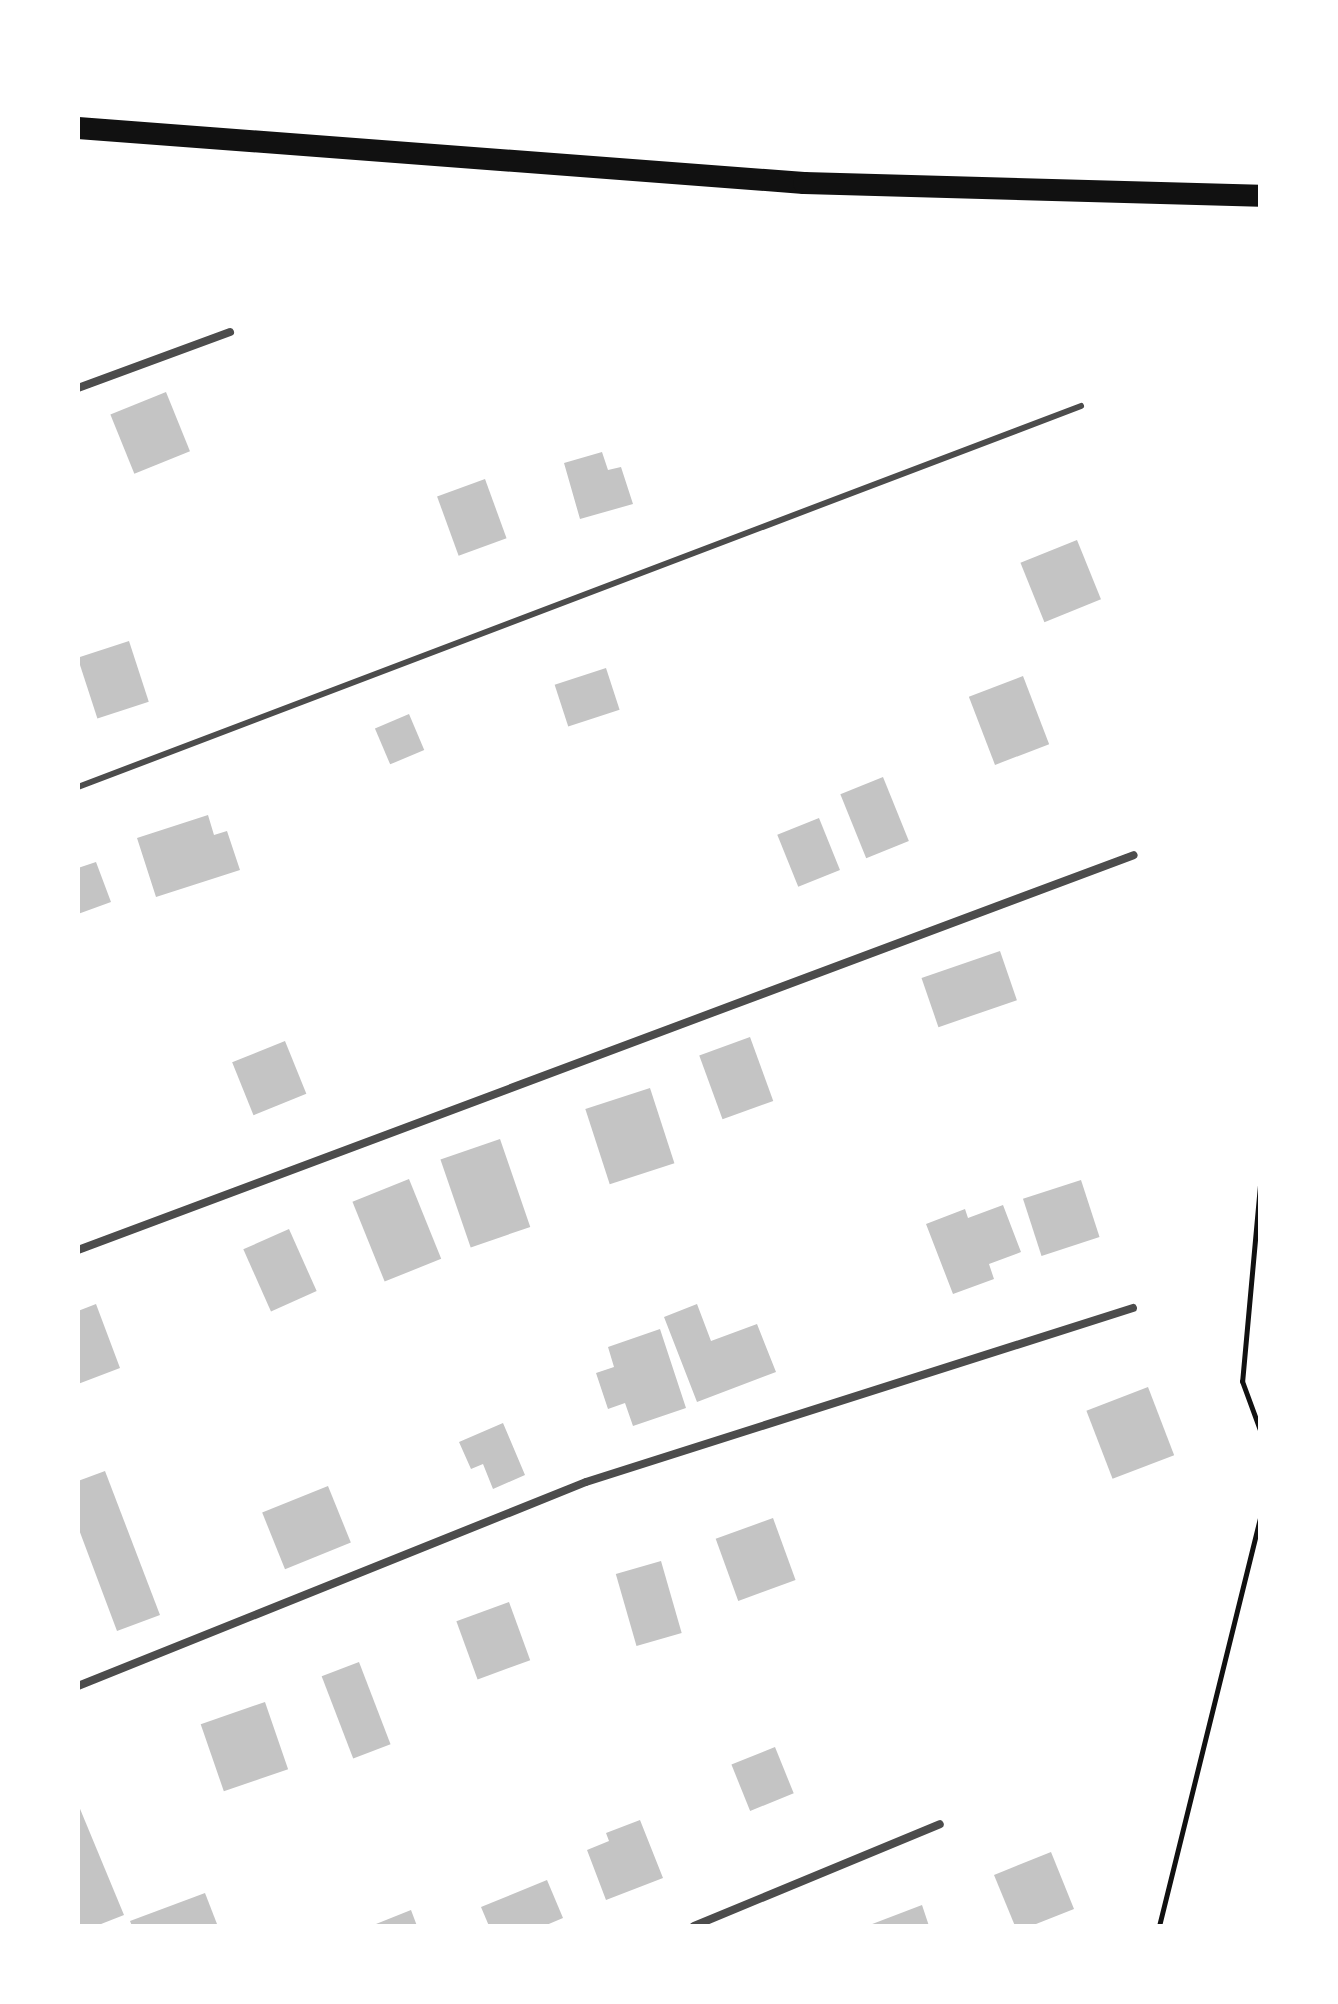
<!DOCTYPE html>
<style>
body{margin:0}
#map{position:relative;width:1338px;height:2004px;overflow:hidden;background:#fff;font-family:"Source Sans 3",sans-serif}
div>[style]{position:absolute}
[style*='--x']{left:calc(var(--x)*1px);top:calc(var(--y)*1px);width:calc(var(--w)*1px);rotate:calc(var(--a)*1deg)}
.building>*{inset:0;background:#c4c4c4;transform-origin:0 0}
.path>*{height:5px;margin:-2.5px;padding:0 2.5px;transform-origin:2.5px;border-radius:2.5px;background:#111}
.service>*{height:6px;margin:-3px;padding:0 3px;transform-origin:3px;border-radius:3px;background:#4c4c4c}
.minor>*{height:8px;margin:-4px;padding:0 4px;transform-origin:4px;border-radius:4px;background:#4c4c4c}
.trunk>*{height:22px;margin:-11px;padding:0 11px;transform-origin:11px;border-radius:11px;background:#111}
span{translate:-50% -50%;white-space:nowrap;text-align:center;line-height:1.15;-webkit-text-stroke:6px #fff;paint-order:stroke}
.frame{position:absolute;inset:0;border:80px solid #fff;pointer-events:none}
</style>
<div id="map">
<div class="building">
<i style="left:166px;top:392px;width:64px;height:60px;rotate:68deg"></i>
<i style="clip-path:polygon(602px 452px,608px 470px,621px 467px,633px 504px,580px 519px,564px 463px)"></i>
<i style="left:485px;top:479px;width:63px;height:51px;rotate:70deg"></i>
<i style="left:1077px;top:540px;width:64px;height:61px;rotate:68deg"></i>
<i style="left:129px;top:641px;width:64px;height:54px;rotate:72deg"></i>
<i style="left:606px;top:668px;width:44px;height:54px;rotate:72deg"></i>
<i style="left:1023px;top:676px;width:73px;height:58px;rotate:69deg"></i>
<i style="left:409px;top:714px;width:39px;height:37px;rotate:67deg"></i>
<i style="left:883px;top:777px;width:69px;height:46px;rotate:68deg"></i>
<i style="clip-path:polygon(208px 815px,214px 835px,227px 831px,240px 870px,156px 897px,137px 838px)"></i>
<i style="left:819px;top:818px;width:56px;height:45px;rotate:68deg"></i>
<i style="clip-path:polygon(96px 862px,111px 902px,78px 914px,78px 868px)"></i>
<i style="left:1000px;top:951px;width:52px;height:83px;rotate:71deg"></i>
<i style="left:750px;top:1037px;width:68px;height:54px;rotate:70deg"></i>
<i style="left:285px;top:1041px;width:57px;height:57px;rotate:68deg"></i>
<i style="left:650px;top:1088px;width:79px;height:68px;rotate:72deg"></i>
<i style="left:500px;top:1139px;width:93px;height:63px;rotate:71deg"></i>
<i style="left:409px;top:1179px;width:86px;height:61px;rotate:68deg"></i>
<i style="left:1081px;top:1180px;width:60px;height:61px;rotate:72deg"></i>
<i style="clip-path:polygon(1003px 1205px,1021px 1252px,989px 1264px,994px 1279px,953px 1294px,926px 1224px,965px 1209px,968px 1218px)"></i>
<i style="left:289px;top:1229px;width:68px;height:50px;rotate:66deg"></i>
<i style="clip-path:polygon(96px 1304px,120px 1368px,78px 1384px,78px 1311px)"></i>
<i style="clip-path:polygon(697px 1304px,711px 1341px,757px 1324px,776px 1372px,697px 1402px,664px 1317px)"></i>
<i style="clip-path:polygon(660px 1329px,686px 1408px,633px 1426px,625px 1403px,608px 1409px,596px 1373px,614px 1367px,608px 1347px)"></i>
<i style="left:1148px;top:1387px;width:73px;height:66px;rotate:69deg"></i>
<i style="clip-path:polygon(503px 1423px,525px 1475px,493px 1489px,483px 1464px,471px 1469px,459px 1442px)"></i>
<i style="clip-path:polygon(105px 1471px,160px 1615px,117px 1631px,78px 1527px,78px 1481px)"></i>
<i style="left:328px;top:1486px;width:61px;height:71px;rotate:68deg"></i>
<i style="left:773px;top:1518px;width:66px;height:61px;rotate:70deg"></i>
<i style="left:661px;top:1561px;width:75px;height:47px;rotate:74deg"></i>
<i style="left:509px;top:1602px;width:62px;height:56px;rotate:70deg"></i>
<i style="left:359px;top:1662px;width:88px;height:40px;rotate:69deg"></i>
<i style="left:265px;top:1702px;width:71px;height:68px;rotate:71deg"></i>
<i style="left:775px;top:1747px;width:50px;height:47px;rotate:68deg"></i>
<i style="clip-path:polygon(78px 1804px,124px 1915px,96px 1926px,78px 1926px)"></i>
<i style="clip-path:polygon(640px 1820px,663px 1878px,606px 1900px,587px 1850px,609px 1841px,606px 1833px)"></i>
<i style="clip-path:polygon(1051px 1852px,1074px 1909px,1031px 1926px,1015px 1926px,994px 1875px)"></i>
<i style="clip-path:polygon(547px 1880px,563px 1918px,544px 1926px,489px 1926px,481px 1907px)"></i>
<i style="clip-path:polygon(205px 1893px,217px 1924px,132px 1926px,130px 1921px)"></i>
<i style="clip-path:polygon(922px 1905px,929px 1926px,867px 1926px)"></i>
<i style="clip-path:polygon(411px 1910px,417px 1926px,371px 1926px)"></i>
</div>
<div class="path">
<i style="--x:1260;--y:1185;--w:197;--a:95.2"></i>
<i style="--x:1242;--y:1381;--w:52;--a:69.8"></i>
<i style="--x:1159;--y:1926;--w:420;--a:-76.1"></i>
</div>
<div class="service">
<i style="--x:78;--y:787;--w:1073;--a:-20.8"></i>
</div>
<div class="minor">
<i style="--x:78;--y:388;--w:162;--a:-20.2"></i>
<i style="--x:78;--y:1250;--w:1127;--a:-20.51"></i>
<i style="--x:78;--y:1686;--w:547;--a:-21.88"></i>
<i style="--x:586;--y:1482;--w:574;--a:-17.65"></i>
<i style="--x:694;--y:1926;--w:266;--a:-22.5"></i>
</div>
<div class="trunk">
<i style="--x:78;--y:128;--w:728;--a:4.33"></i>
<i style="--x:804;--y:183;--w:456;--a:1.6"></i>
</div>
<div class="frame"></div>
</div>
